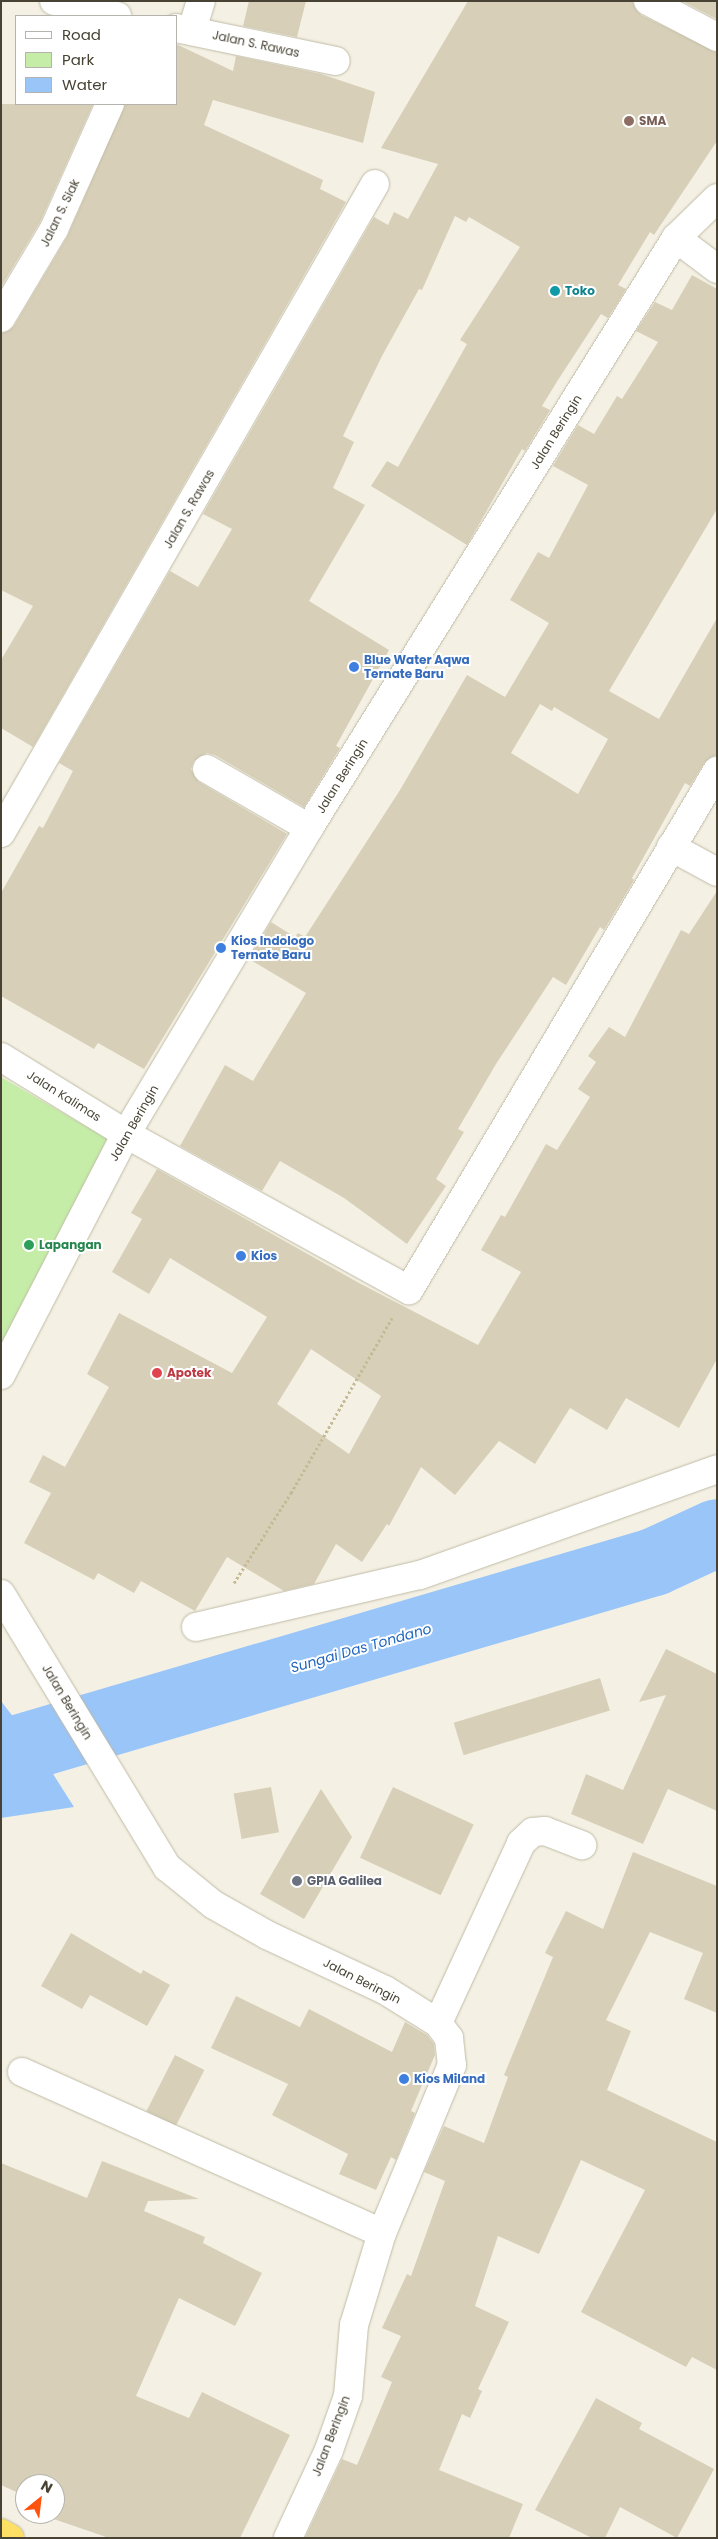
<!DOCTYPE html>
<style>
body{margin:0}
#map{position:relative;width:718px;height:2539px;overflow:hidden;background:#f4f1e4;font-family:Poppins,sans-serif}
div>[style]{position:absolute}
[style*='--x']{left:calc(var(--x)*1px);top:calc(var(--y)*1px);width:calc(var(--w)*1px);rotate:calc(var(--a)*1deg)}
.green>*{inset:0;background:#c5eda8}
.water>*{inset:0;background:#99c5f8}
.river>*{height:68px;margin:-34px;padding:0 34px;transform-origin:34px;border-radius:34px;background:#99c5f8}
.building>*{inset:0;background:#d7cfb8;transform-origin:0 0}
.path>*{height:3px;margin-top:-1.5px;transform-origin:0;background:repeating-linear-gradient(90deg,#c4ba95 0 2.5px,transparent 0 5px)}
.roads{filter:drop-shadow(0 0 1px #c0bba6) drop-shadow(0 0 1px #c0bba6)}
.minor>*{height:28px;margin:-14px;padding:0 14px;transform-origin:14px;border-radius:14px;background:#fff}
.highway>*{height:28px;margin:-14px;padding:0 14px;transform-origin:14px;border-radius:14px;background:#ffe064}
.dots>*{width:14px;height:14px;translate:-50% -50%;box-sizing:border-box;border:2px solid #fff;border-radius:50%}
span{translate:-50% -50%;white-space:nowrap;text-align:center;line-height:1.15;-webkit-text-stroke:4px #fff;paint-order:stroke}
.street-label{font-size:12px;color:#474233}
.education-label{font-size:12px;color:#785e54;font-weight:700}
.left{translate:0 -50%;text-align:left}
.culture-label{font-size:12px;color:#0d838f;font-weight:700}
.shop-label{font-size:12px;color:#366cbe;font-weight:700}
.leisure-label{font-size:12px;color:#27864d;font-weight:700}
.health-label{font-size:12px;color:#be3a42;font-weight:700}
.worship-label{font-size:12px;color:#5b616d;font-weight:700}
.water-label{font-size:14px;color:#2167be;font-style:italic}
.frame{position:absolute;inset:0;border:2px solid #474233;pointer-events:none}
.legend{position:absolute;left:15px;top:15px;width:162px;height:90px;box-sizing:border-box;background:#fff;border:1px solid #b5b3ad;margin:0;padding:6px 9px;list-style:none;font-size:15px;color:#474233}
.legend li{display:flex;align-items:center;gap:10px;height:25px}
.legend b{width:25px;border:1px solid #b5b3ad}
.north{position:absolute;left:15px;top:2474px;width:50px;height:50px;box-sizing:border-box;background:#fff;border:1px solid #b5b3ad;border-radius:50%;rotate:29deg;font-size:14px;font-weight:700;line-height:20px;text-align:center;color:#474233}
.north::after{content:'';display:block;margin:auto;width:18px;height:22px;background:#ff5410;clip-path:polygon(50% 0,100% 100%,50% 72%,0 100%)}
</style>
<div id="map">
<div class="green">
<i style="clip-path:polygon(1px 1077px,113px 1142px,1px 1348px)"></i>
</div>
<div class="water">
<i style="clip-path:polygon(1px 1701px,34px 1744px,74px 1807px,1px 1818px)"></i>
</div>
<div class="river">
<i style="--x:1;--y:1754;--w:681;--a:-16.38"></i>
<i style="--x:654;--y:1562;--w:69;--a:-24.7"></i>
</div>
<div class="building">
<i style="clip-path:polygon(249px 1px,306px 1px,297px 37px,243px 26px)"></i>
<i style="clip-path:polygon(468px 1px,632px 1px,641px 15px,717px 52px,717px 141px,654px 235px,650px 232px,618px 285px,626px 289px,608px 318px,601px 314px,558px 380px,542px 406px,550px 410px,525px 451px,522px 449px,467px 545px,371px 486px,387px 461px,398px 467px,467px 344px,460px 340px,520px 247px,469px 217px,466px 222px,455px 216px,422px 290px,419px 289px,382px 356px,343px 436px,354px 442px,333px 488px,365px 505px,309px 601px,389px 650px,336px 746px,340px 748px,304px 807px,215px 755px,207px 753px,194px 761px,191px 769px,199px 782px,287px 834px,144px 1069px,98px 1043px,94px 1049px,1px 996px,1px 893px,39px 826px,43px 828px,73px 771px,59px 763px,170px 571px,198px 587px,232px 529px,203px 514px,374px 217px,388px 225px,394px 212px,408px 219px,438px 164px,381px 148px)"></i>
<i style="clip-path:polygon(682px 1px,717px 1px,717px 19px)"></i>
<i style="clip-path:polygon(176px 44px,233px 71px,236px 56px,321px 74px,375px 92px,363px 143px,213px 100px,204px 125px,323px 180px,320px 189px,346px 202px,33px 747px,1px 728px,1px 660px,33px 606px,1px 590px,1px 334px,14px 326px,67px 237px,125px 104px,176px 104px)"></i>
<i style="clip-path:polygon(1px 104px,93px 104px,40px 222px,1px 287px)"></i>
<i style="clip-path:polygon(evenodd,692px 275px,717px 289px,717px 509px,609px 691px,659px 719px,717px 618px,717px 755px,704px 763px,690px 786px,685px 783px,632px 878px,634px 880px,604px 930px,600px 927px,566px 985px,553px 977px,496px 1064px,458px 1129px,464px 1132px,436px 1179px,446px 1186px,407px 1244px,344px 1198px,280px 1161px,262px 1191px,180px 1146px,225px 1065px,253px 1081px,306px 993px,249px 959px,271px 922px,295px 937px,298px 933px,305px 937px,400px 790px,467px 675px,505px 697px,549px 623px,510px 600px,538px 552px,549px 558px,588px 485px,553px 466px,578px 425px,594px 434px,617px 396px,622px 399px,658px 342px,636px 331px,655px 302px,672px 310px,692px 275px,540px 704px,552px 711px,554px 707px,608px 739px,578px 794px,511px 753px,540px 704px)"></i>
<i style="clip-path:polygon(evenodd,717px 891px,717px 1359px,679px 1428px,626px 1398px,607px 1430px,570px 1408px,535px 1464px,499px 1441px,455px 1495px,421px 1467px,389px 1526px,387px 1524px,362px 1562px,336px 1544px,314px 1584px,284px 1591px,227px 1557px,195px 1611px,141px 1581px,134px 1593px,98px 1573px,94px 1580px,24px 1543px,51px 1493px,29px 1482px,43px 1455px,65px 1467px,109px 1387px,87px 1374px,119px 1313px,232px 1373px,267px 1317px,170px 1258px,149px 1294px,112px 1272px,142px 1219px,131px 1213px,157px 1169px,359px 1283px,478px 1345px,521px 1272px,481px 1250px,501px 1215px,505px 1217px,546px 1144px,557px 1150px,590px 1097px,578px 1089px,596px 1062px,588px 1056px,609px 1027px,625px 1037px,681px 930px,689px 934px,717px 891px,311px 1349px,381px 1396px,349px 1454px,277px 1404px,311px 1349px)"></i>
<i style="clip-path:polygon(666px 1649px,717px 1674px,717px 1811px,668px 1789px,643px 1844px,571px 1814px,586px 1774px,623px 1790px,666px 1695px,639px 1702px)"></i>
<i style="left:600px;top:1678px;width:34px;height:153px;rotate:73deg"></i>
<i style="left:271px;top:1787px;width:46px;height:38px;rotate:80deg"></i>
<i style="left:393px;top:1787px;width:89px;height:78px;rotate:25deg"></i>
<i style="clip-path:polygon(321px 1789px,352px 1837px,304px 1919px,260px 1894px)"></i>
<i style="clip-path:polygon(633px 1852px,717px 1886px,717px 2013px,684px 1999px,703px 1953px,650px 1932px,606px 2020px,631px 2031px,607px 2090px,717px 2142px,717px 2370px,692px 2357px,686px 2367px,581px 2312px,645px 2190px,581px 2160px,539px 2254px,498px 2236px,475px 2306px,509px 2322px,478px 2389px,482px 2391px,470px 2418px,462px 2414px,439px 2470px,523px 2504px,509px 2538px,305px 2538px,342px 2459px,357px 2465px,392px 2382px,381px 2377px,401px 2336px,382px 2328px,407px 2274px,411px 2276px,445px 2181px,424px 2172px,444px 2126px,484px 2143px,508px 2077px,504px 2075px,553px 1957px,545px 1953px,566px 1911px,603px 1929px)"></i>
<i style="clip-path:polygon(71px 1933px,141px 1974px,143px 1970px,170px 1985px,147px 2026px,90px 1995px,82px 2009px,41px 1986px)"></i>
<i style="clip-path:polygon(236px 1996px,300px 2027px,309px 2009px,392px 2052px,405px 2022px,427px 2035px,434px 2044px,435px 2055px,411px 2111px,415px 2113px,396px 2160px,391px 2157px,376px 2190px,339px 2174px,348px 2154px,272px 2115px,288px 2084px,211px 2048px)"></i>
<i style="left:175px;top:2055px;width:33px;height:63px;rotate:27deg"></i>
<i style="clip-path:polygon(102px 2161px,199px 2199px,148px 2201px,144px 2211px,205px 2237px,203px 2243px,262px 2273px,235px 2326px,179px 2298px,136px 2396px,189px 2418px,202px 2392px,290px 2435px,240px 2538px,109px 2538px,42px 2515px,55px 2514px,55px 2484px,25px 2484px,25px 2496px,1px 2485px,1px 2163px,87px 2198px)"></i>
<i style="clip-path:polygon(596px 2398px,642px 2423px,639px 2429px,714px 2469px,677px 2538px,620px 2507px,605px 2538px,592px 2538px,535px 2510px)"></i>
</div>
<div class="path">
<i style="--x:234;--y:1583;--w:107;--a:-57.7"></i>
<i style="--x:291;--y:1493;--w:202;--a:-60"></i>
</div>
<div class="roads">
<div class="minor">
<i style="--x:54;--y:1;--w:65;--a:13.4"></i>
<i style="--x:648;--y:1;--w:78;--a:27.6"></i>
<i style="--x:176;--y:28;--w:163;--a:11.7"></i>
<i style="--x:192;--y:30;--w:30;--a:-73"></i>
<i style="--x:676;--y:238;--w:51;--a:37.1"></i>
<i style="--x:1;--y:318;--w:104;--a:-59.2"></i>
<i style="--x:54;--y:229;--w:137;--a:-65.9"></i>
<i style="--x:207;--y:769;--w:118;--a:30"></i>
<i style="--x:1;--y:833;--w:749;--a:-60.05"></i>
<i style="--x:671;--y:847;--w:52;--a:28.5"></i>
<i style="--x:1;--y:1057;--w:147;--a:31.6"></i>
<i style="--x:126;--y:1134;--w:323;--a:28.9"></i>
<i style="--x:409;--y:1290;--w:604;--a:-59.31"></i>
<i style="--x:1;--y:1375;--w:271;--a:-62.6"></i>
<i style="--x:126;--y:1134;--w:357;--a:-59.1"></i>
<i style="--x:309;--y:828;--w:695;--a:-58.12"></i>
<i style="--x:676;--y:238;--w:57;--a:-44.3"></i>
<i style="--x:1;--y:1594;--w:320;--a:58.7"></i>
<i style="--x:167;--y:1867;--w:60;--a:39"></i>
<i style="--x:214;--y:1905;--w:61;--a:29.5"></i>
<i style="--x:267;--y:1935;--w:130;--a:25"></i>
<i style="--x:385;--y:1990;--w:62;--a:31.9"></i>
<i style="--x:438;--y:2023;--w:19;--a:54"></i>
<i style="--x:449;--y:2038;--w:27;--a:84"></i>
<i style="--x:452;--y:2065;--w:182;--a:112.6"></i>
<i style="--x:382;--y:2233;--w:96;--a:106.9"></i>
<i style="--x:354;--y:2325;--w:71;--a:94.8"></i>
<i style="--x:348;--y:2396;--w:57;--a:109.4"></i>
<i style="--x:329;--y:2450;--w:97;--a:115"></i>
<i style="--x:196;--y:1627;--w:230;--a:-13.1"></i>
<i style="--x:420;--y:1575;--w:315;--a:-19.6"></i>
<i style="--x:438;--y:2023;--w:198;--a:-65.2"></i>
<i style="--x:521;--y:1843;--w:16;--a:-43"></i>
<i style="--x:533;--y:1832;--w:12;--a:-5"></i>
<i style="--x:545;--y:1831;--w:40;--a:21"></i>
<i style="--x:22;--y:2072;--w:394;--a:24.1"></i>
</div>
<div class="highway">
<i style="--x:1;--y:2533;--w:10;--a:29"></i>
</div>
</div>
<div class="dots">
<i style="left:629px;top:121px;background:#8d6e63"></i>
<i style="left:555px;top:291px;background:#0f9aa8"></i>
<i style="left:354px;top:667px;background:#3f7fe0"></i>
<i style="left:221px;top:948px;background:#3f7fe0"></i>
<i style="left:29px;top:1245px;background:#2e9e5b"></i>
<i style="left:241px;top:1256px;background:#3f7fe0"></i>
<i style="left:157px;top:1373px;background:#e0444e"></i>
<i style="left:297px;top:1881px;background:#6b7280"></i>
<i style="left:404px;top:2079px;background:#3f7fe0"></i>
</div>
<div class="street-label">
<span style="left:256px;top:44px;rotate:12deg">Jalan S. Rawas</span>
<span style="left:60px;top:213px;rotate:-64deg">Jalan S. Siak</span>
<span style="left:556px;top:432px;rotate:-58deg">Jalan Beringin</span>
<span style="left:189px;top:509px;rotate:-60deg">Jalan S. Rawas</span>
<span style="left:342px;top:776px;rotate:-58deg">Jalan Beringin</span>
<span style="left:64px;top:1096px;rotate:32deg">Jalan Kalimas</span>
<span style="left:134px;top:1123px;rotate:-60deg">Jalan Beringin</span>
<span style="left:67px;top:1702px;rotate:59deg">Jalan Beringin</span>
<span style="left:362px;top:1981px;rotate:27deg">Jalan Beringin</span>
<span style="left:331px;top:2436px;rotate:-69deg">Jalan Beringin</span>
</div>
<div class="education-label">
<span class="left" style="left:639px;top:121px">SMA</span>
</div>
<div class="culture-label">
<span class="left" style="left:565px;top:291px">Toko</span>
</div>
<div class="shop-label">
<span class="left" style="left:364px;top:667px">Blue Water Aqwa<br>Ternate Baru</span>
<span class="left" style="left:231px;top:948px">Kios Indologo<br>Ternate Baru</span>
<span class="left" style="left:251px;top:1256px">Kios</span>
<span class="left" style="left:414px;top:2079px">Kios Miland</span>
</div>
<div class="leisure-label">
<span class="left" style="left:39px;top:1245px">Lapangan</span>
</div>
<div class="health-label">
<span class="left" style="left:167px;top:1373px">Apotek</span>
</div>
<div class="worship-label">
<span class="left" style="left:307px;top:1881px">GPIA Galilea</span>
</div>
<div class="water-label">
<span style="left:361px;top:1648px;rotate:-16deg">Sungai Das Tondano</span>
</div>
<div class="frame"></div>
<ul class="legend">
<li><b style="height:6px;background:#fff"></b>Road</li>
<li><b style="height:14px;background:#c5eda8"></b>Park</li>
<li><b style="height:14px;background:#99c5f8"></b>Water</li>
</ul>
<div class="north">N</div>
</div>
